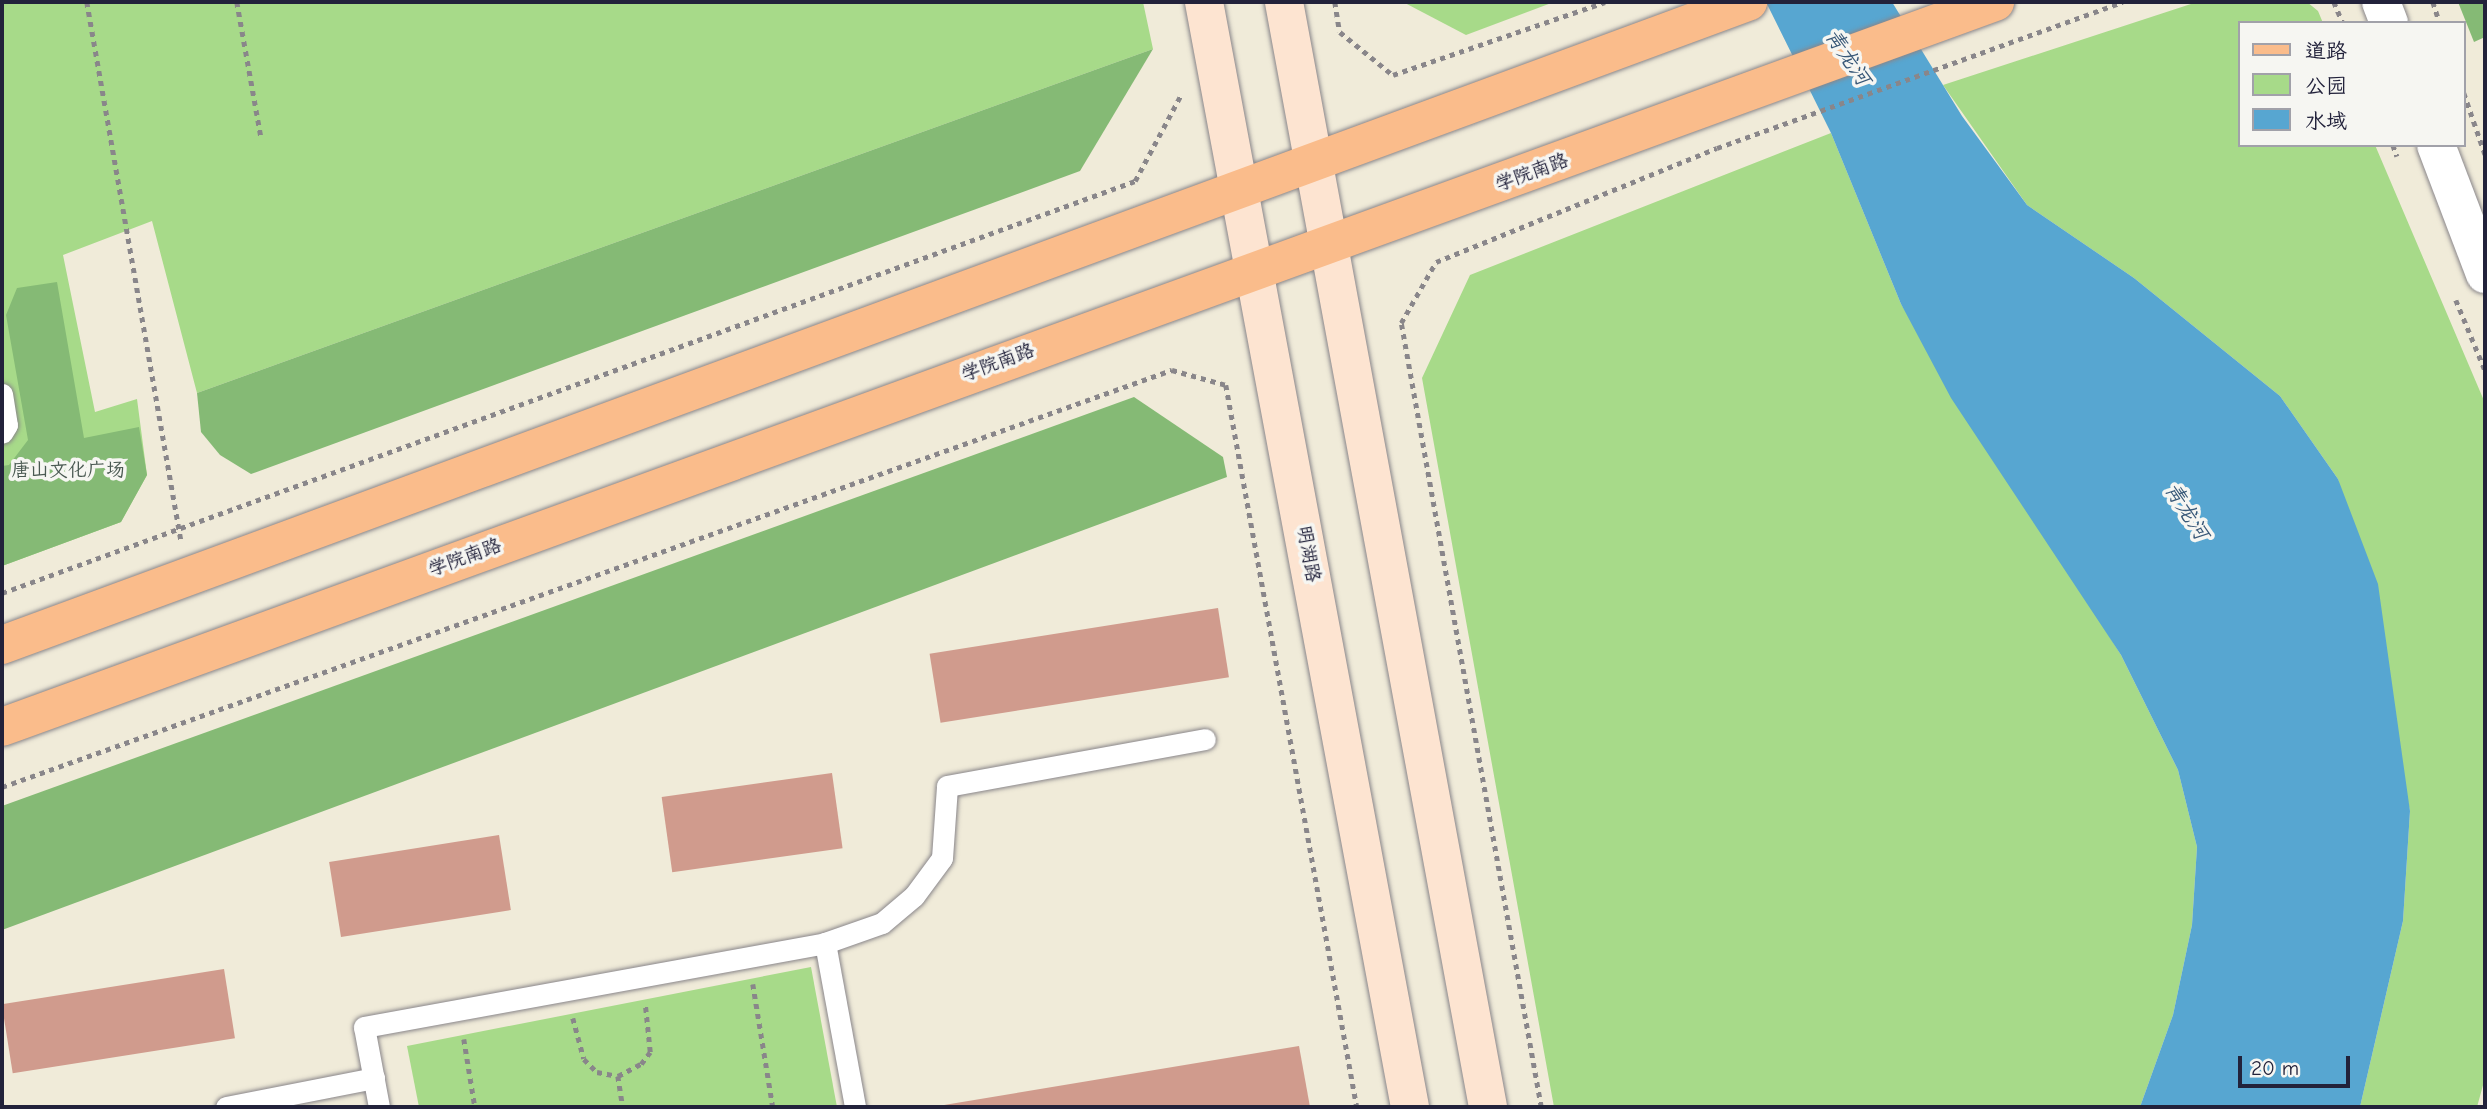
<!DOCTYPE html>
<meta charset="utf-8">
<style>
body{margin:0}
#map{position:relative;width:2487px;height:1109px;overflow:hidden;background:#f0ebd9;font-family:"Comic Neue","LXGW WenKai TC",sans-serif}
div>[style]{position:absolute}
[style*='--x']{left:calc(var(--x)*1px);top:calc(var(--y)*1px);width:calc(var(--w)*1px);rotate:calc(var(--a)*1deg)}
.green>*{inset:0;background:#a7da89}
.forest>*{inset:0;background:#85ba75}
.water>*{inset:0;background:#57a6d1}
.building>*{inset:0;background:#d09b8d;transform-origin:0 0}
.path>*{height:4.5px;margin-top:-2.25px;transform-origin:0;background:repeating-linear-gradient(90deg,#89868a 0 5px,transparent 0 10px)}
.roads{filter:drop-shadow(0 0 2px #89868a) drop-shadow(0 0 2px #89868a)}
.service>*{height:21px;margin:-10.5px;padding:0 10.5px;transform-origin:10.5px;border-radius:10.5px;background:#fff}
.tertiary>*{height:38px;margin:-19px;padding:0 19px;transform-origin:19px;border-radius:19px;background:#fff}
.secondary>*{height:38px;margin:-19px;padding:0 19px;transform-origin:19px;border-radius:19px;background:#fde4d1}
.primary>*{height:38px;margin:-19px;padding:0 19px;transform-origin:19px;border-radius:19px;background:#fabc8b}
span{translate:-50% -50%;white-space:nowrap;text-align:center;line-height:1.15;-webkit-text-stroke:7px #f6f6f2;paint-order:stroke}
.street-label{font-size:19px;color:#22223b}
.park-label{font-size:19px;color:#4a5952}
.water-label{font-size:21px;color:#375777;font-style:italic}
.frame{position:absolute;inset:0;border:4px solid #22223b;pointer-events:none}
.legend{position:absolute;left:2238px;top:21px;width:228px;height:126px;box-sizing:border-box;background:#f6f6f2;border:2px solid #a1a1a9;margin:0;padding:9px 12px;list-style:none;font-size:21px;color:#22223b}
.legend li{display:flex;align-items:center;gap:14px;height:35px}
.legend b{width:35px;border:2px solid #a1a1a9}
.scale{position:absolute;left:2238px;top:1056px;width:112px;height:32px;box-sizing:border-box;border:4px solid #22223b;border-top:0;padding-left:9px;font-size:21px;line-height:24px;white-space:nowrap;color:#22223b;-webkit-text-stroke:5px #f6f6f2;paint-order:stroke}
</style>
<div id="map">
<div class="green">
<i style="clip-path:polygon(2px 2px,1143px 2px,1153px 49px,197px 393px,152px 221px,63px 255px,95px 412px,137px 399px,147px 475px,121px 522px,2px 566px)"></i>
<i style="clip-path:polygon(1403px 2px,1554px 2px,1466px 35px)"></i>
<i style="clip-path:polygon(2197px 2px,2307px 2px,2318px 11px,2323px 23px,2240px 23px,2240px 145px,2375px 145px,2485px 403px,2485px 1078px,2477px 1107px,2360px 1107px,2403px 921px,2410px 811px,2338px 479px,2280px 396px,2134px 278px,2027px 205px,1943px 85px)"></i>
<i style="clip-path:polygon(1831px 133px,1901px 304px,2121px 655px,2178px 770px,2197px 847px,2192px 925px,2173px 1015px,2140px 1107px,1554px 1107px,1422px 378px,1470px 275px)"></i>
<i style="clip-path:polygon(811px 967px,837px 1107px,419px 1107px,407px 1046px)"></i>
</div>
<div class="forest">
<i style="clip-path:polygon(2458px 2px,2485px 2px,2485px 37px,2474px 42px)"></i>
<i style="clip-path:polygon(1153px 49px,1080px 171px,251px 474px,220px 455px,201px 432px,197px 393px)"></i>
<i style="clip-path:polygon(57px 282px,84px 438px,139px 427px,147px 475px,121px 522px,2px 566px,2px 466px,9px 465px,28px 440px,6px 315px,17px 288px)"></i>
<i style="clip-path:polygon(1134px 397px,1223px 457px,1227px 477px,2px 930px,2px 806px)"></i>
</div>
<div class="water">
<i style="clip-path:polygon(1766px 2px,1892px 2px,1962px 116px,2027px 205px,2134px 278px,2280px 396px,2338px 479px,2378px 584px,2410px 811px,2403px 921px,2360px 1107px,2140px 1107px,2173px 1015px,2192px 925px,2197px 847px,2178px 770px,2121px 655px,1951px 398px,1901px 304px,1831px 133px)"></i>
</div>
<div class="building">
<i style="left:1218px;top:608px;width:70px;height:292px;rotate:81deg"></i>
<i style="left:832px;top:773px;width:76px;height:172px;rotate:82deg"></i>
<i style="left:499px;top:835px;width:76px;height:172px;rotate:81deg"></i>
<i style="left:224px;top:969px;width:70px;height:225px;rotate:81deg"></i>
<i style="clip-path:polygon(1299px 1046px,1310px 1107px,938px 1107px,938px 1106px)"></i>
</div>
<div class="path">
<i style="--x:87;--y:2;--w:546;--a:80.09"></i>
<i style="--x:237;--y:2;--w:137;--a:79.9"></i>
<i style="--x:1335;--y:2;--w:30;--a:81"></i>
<i style="--x:1340;--y:32;--w:68;--a:39.1"></i>
<i style="--x:1393;--y:75;--w:224;--a:-19"></i>
<i style="--x:2334;--y:2;--w:23;--a:67"></i>
<i style="--x:2433;--y:2;--w:22;--a:72"></i>
<i style="--x:2464;--y:93;--w:65;--a:71"></i>
<i style="--x:2393;--y:145;--w:12;--a:70"></i>
<i style="--x:2456;--y:300;--w:76;--a:67.5"></i>
<i style="--x:2;--y:593;--w:1206;--a:-19.98"></i>
<i style="--x:1135;--y:181;--w:98;--a:-61.9"></i>
<i style="--x:2;--y:787;--w:1242;--a:-19.62"></i>
<i style="--x:1172;--y:370;--w:56;--a:15.5"></i>
<i style="--x:1226;--y:385;--w:734;--a:79.72"></i>
<i style="--x:753;--y:984;--w:125;--a:80.8"></i>
<i style="--x:573;--y:1018;--w:42;--a:75"></i>
<i style="--x:584;--y:1059;--w:18;--a:45"></i>
<i style="--x:597;--y:1072;--w:21;--a:11"></i>
<i style="--x:618;--y:1076;--w:26;--a:-28"></i>
<i style="--x:641;--y:1064;--w:15;--a:-53"></i>
<i style="--x:650;--y:1052;--w:48;--a:-95.9"></i>
<i style="--x:464;--y:1039;--w:69;--a:80.8"></i>
<i style="--x:618;--y:1076;--w:31;--a:81"></i>
<i style="--x:1541;--y:1107;--w:796;--a:-100.12"></i>
<i style="--x:1401;--y:323;--w:70;--a:-60.2"></i>
<i style="--x:1436;--y:262;--w:303;--a:-22.1"></i>
<i style="--x:1717;--y:148;--w:431;--a:-19.8"></i>
</div>
<div class="roads">
<div class="service">
<i style="--x:2;--y:394;--w:31;--a:81"></i>
<i style="--x:7;--y:425;--w:9;--a:122"></i>
<i style="--x:825;--y:943;--w:167;--a:79.6"></i>
<i style="--x:226;--y:1107;--w:151;--a:-11.1"></i>
<i style="--x:379;--y:1107;--w:81;--a:-100.6"></i>
<i style="--x:364;--y:1027;--w:469;--a:-10.3"></i>
<i style="--x:825;--y:943;--w:60;--a:-19.3"></i>
<i style="--x:882;--y:923;--w:42;--a:-40.2"></i>
<i style="--x:914;--y:896;--w:47;--a:-53.6"></i>
<i style="--x:942;--y:858;--w:72;--a:-86"></i>
<i style="--x:947;--y:786;--w:262;--a:-10.3"></i>
</div>
<div class="tertiary">
<i style="--x:2381;--y:2;--w:22;--a:69"></i>
<i style="--x:2436;--y:145;--w:138;--a:69.2"></i>
</div>
<div class="secondary">
<i style="--x:1204;--y:2;--w:1124;--a:79.44"></i>
<i style="--x:1284;--y:2;--w:1124;--a:79.54"></i>
</div>
<div class="primary">
<i style="--x:2;--y:645;--w:1861;--a:-20.22"></i>
<i style="--x:2;--y:727;--w:2121;--a:-19.99"></i>
</div>
</div>
<div class="street-label">
<span style="left:1532px;top:173px;rotate:-20deg">学院南路</span>
<span style="left:998px;top:363px;rotate:-20deg">学院南路</span>
<span style="left:1308px;top:554px;rotate:80deg">明湖路</span>
<span style="left:465px;top:558px;rotate:-20deg">学院南路</span>
</div>
<div class="park-label">
<span style="left:68px;top:471px">唐山文化广场</span>
</div>
<div class="water-label">
<span style="left:1848px;top:57px;rotate:56deg">青龙河</span>
<span style="left:2187px;top:511px;rotate:58deg">青龙河</span>
</div>
<div class="frame"></div>
<ul class="legend">
<li><b style="height:9px;background:#fabc8b"></b>道路</li>
<li><b style="height:19px;background:#a7da89"></b>公园</li>
<li><b style="height:19px;background:#57a6d1"></b>水域</li>
</ul>
<div class="scale">20 m</div>
</div>
